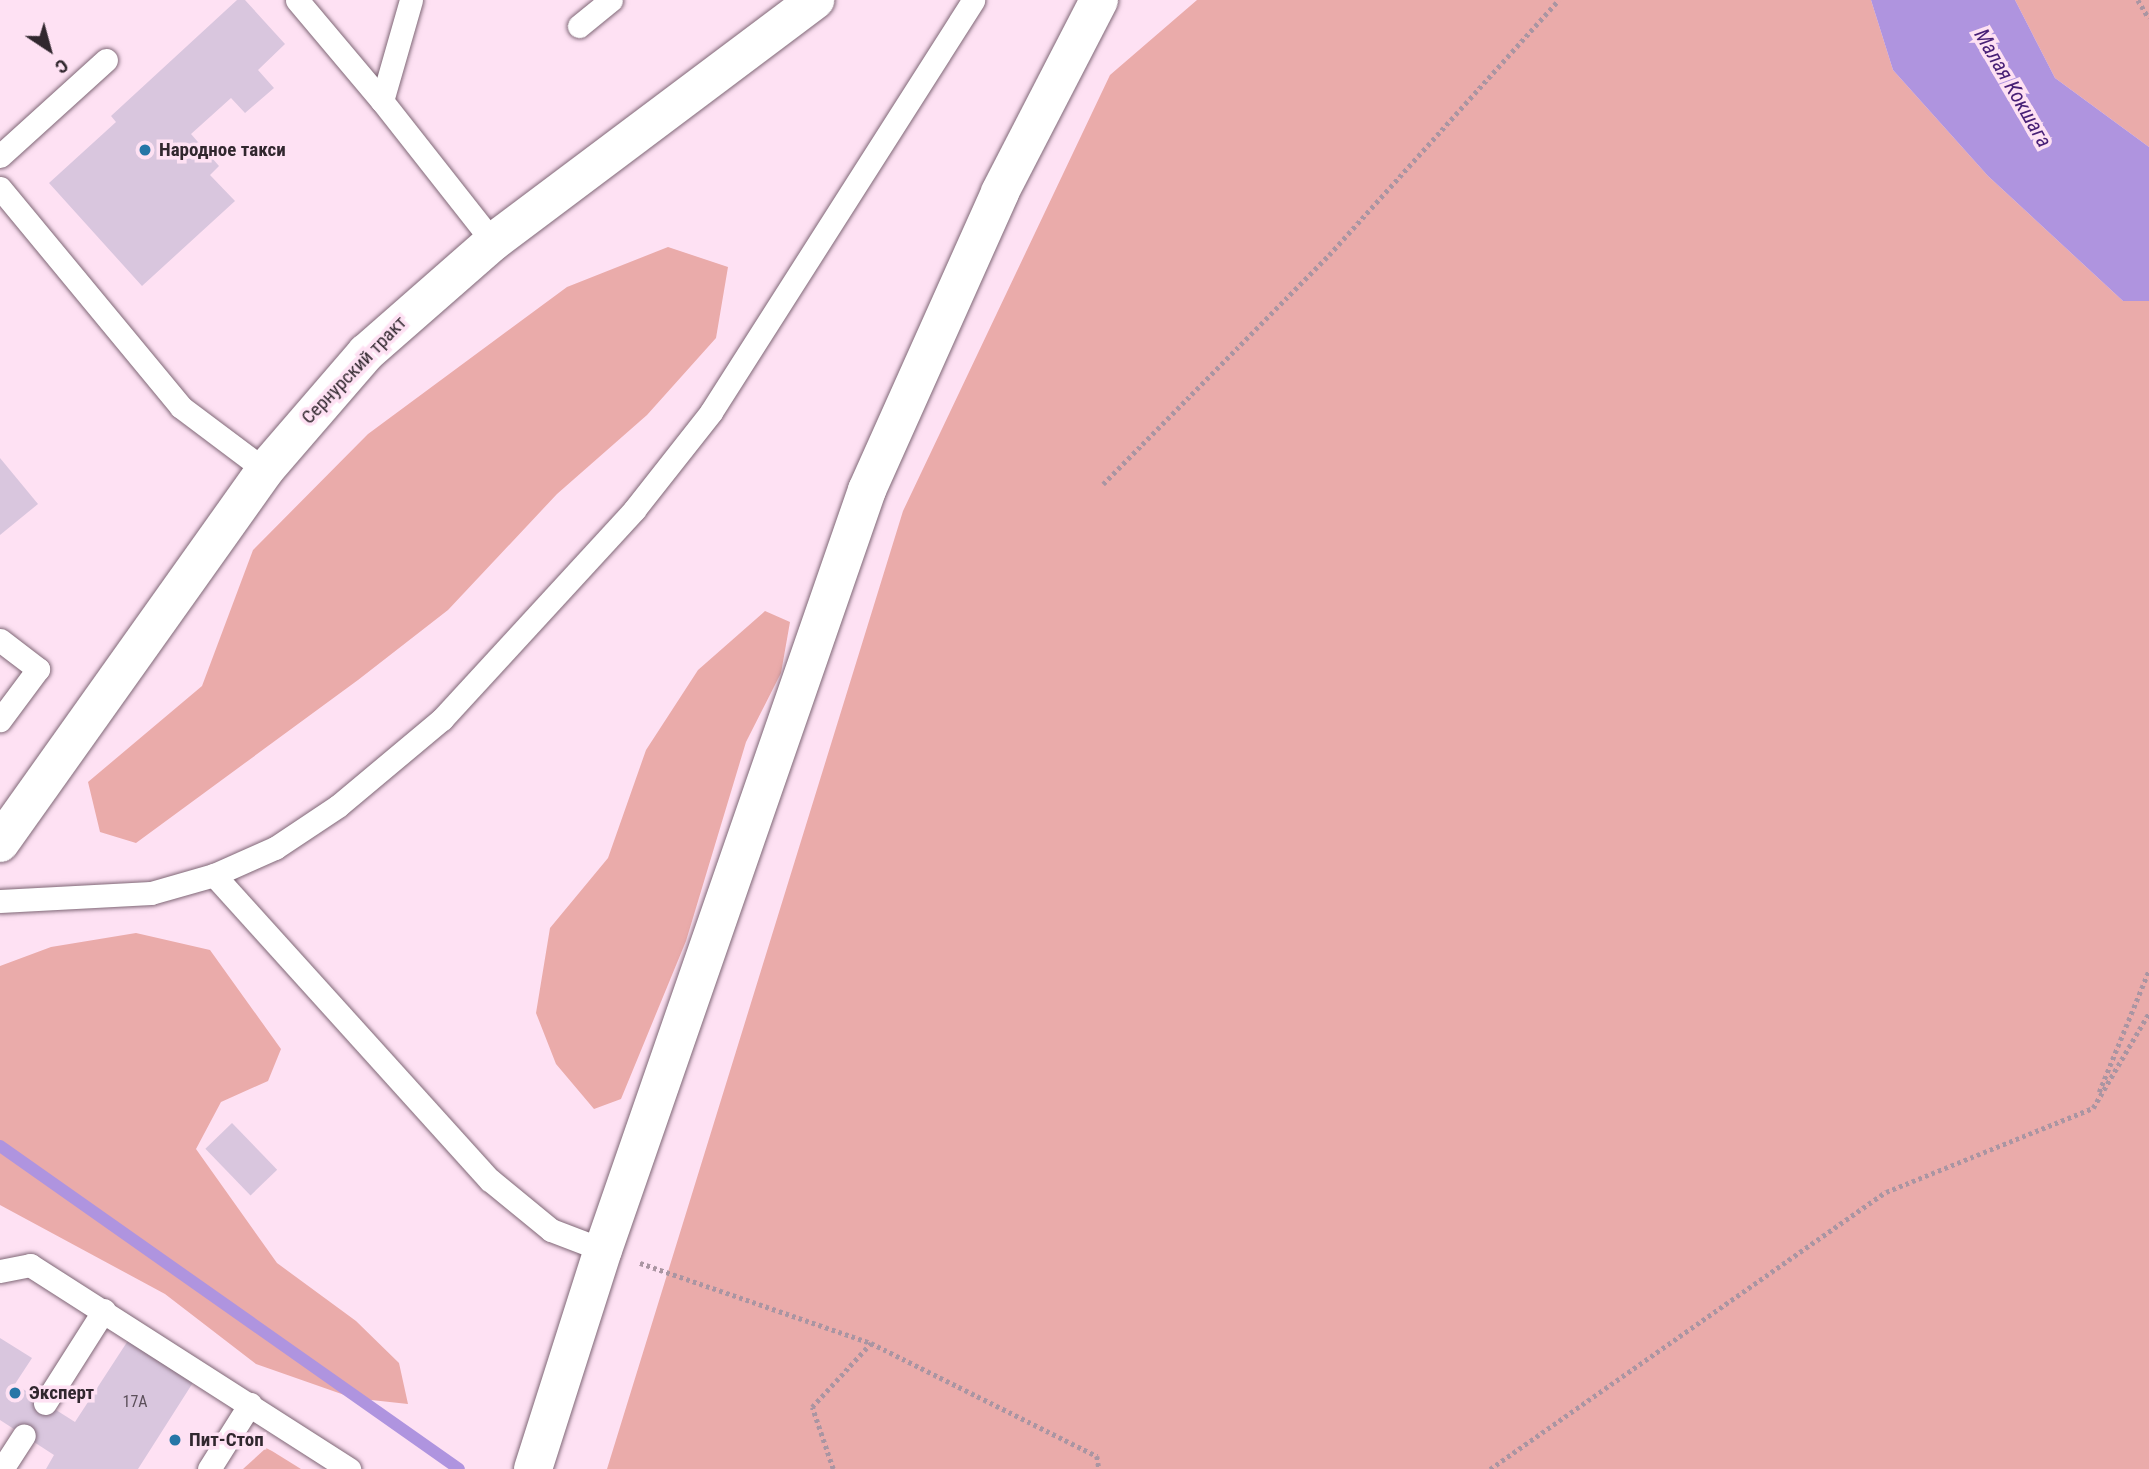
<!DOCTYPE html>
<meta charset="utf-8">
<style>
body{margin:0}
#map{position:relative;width:2149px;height:1469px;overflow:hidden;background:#fee1f3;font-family:"Roboto Condensed",sans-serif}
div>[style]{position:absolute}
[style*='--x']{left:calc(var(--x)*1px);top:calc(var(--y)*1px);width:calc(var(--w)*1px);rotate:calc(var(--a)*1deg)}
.green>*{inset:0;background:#eaabaa}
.water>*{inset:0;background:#af94df}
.stream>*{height:12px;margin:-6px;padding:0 6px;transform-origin:6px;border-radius:6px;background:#af94df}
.building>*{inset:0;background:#d9c6de;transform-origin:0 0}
.path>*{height:4.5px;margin-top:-2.25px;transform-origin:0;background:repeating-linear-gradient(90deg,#aa95a2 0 3.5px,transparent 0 7px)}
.roads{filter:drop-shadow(0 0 2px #7f6776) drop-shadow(0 0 2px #7f6776)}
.lane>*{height:23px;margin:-11.5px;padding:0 11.5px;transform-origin:11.5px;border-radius:11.5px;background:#fff}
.primary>*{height:38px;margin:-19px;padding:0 19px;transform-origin:19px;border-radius:19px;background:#fff}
.dots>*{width:19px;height:19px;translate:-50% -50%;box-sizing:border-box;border:4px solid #fee1f3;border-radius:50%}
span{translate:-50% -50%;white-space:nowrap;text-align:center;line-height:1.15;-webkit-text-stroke:7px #fee1f3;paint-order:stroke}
.number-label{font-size:16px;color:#5b4f5a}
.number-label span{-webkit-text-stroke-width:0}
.poi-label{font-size:19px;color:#31272e;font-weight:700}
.left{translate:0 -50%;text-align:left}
.street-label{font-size:19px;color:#31272e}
.water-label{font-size:21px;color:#482076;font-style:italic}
.north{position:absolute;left:14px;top:14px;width:70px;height:70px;-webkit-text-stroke:5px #fee1f3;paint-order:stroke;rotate:144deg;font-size:19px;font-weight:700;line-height:28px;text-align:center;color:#31272e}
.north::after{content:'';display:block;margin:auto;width:24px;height:32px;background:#31272e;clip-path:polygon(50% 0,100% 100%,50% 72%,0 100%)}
</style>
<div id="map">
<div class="green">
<i style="clip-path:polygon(1197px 0,1871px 0,1893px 70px,1988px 176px,2123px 301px,2149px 301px,2149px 1469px,607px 1469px,903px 511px,1110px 75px)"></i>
<i style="clip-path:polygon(2015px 0,2149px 0,2149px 147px,2055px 78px)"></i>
<i style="clip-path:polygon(668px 247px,728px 267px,716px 338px,647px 415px,557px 494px,448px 610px,358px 680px,136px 843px,100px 832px,88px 782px,202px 686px,253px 550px,368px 434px,567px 287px)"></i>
<i style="clip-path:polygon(765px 611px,790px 622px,781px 673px,746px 742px,686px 941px,621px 1099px,594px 1109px,556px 1064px,536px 1013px,550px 928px,608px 858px,646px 750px,698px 670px)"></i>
<i style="clip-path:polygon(136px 933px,210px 950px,281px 1049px,268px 1081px,221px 1102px,196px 1149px,277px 1263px,356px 1321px,399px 1363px,408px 1404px,353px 1398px,256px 1364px,165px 1294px,0 1205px,0 966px,51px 947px)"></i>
<i style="clip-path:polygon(266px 1448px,272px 1451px,301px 1469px,243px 1469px)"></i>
</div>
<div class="water">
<i style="clip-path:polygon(1871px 0,2015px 0,2055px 78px,2149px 147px,2149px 301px,2123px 301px,1988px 176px,1893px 70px)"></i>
</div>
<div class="stream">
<i style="--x:0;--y:1146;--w:561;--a:35.13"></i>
</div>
<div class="building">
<i style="clip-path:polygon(237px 0,245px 0,285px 44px,258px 70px,274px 88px,245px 113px,231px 98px,191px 134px,219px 166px,210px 175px,235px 201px,142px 286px,49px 183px,116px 122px,111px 116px)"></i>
<i style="clip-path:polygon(0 458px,38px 504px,0 535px)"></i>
<i style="left:232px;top:1123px;width:65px;height:37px;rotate:46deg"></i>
<i style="clip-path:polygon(0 1338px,32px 1358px,15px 1384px,75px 1422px,129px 1339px,194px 1381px,138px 1469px,46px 1469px,54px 1455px,0 1420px)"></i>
</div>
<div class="path">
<i style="--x:2138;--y:0;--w:21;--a:59"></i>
<i style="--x:1103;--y:484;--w:322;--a:-45.4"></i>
<i style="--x:1329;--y:255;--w:343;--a:-48"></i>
<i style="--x:2099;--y:1092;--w:132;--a:-67.7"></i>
<i style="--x:640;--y:1263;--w:244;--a:19.1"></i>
<i style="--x:871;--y:1343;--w:253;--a:26.6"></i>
<i style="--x:1097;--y:1456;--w:13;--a:81"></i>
<i style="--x:833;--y:1469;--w:65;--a:-108.7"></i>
<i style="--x:812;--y:1407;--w:87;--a:-47.3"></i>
<i style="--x:1490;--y:1469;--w:483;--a:-35"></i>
<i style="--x:1886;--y:1192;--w:223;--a:-22.1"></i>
<i style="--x:2093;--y:1108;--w:110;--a:-59.5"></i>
</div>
<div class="roads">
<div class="lane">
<i style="--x:297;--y:0;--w:132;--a:49.9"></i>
<i style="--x:411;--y:0;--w:105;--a:106"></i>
<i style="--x:382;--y:101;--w:179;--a:51.8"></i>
<i style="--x:579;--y:26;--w:41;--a:-39.1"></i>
<i style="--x:0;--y:156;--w:143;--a:-42.2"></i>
<i style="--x:0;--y:188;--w:284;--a:50.4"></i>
<i style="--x:181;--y:407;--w:105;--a:36.9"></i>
<i style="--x:0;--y:640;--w:48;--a:37.3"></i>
<i style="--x:38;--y:669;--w:64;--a:126.7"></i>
<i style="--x:214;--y:875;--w:411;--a:47.9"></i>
<i style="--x:490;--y:1180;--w:79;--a:39.3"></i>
<i style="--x:551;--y:1230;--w:56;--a:21"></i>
<i style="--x:0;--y:901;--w:151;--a:-3"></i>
<i style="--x:151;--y:893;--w:66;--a:-15.9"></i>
<i style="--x:214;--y:875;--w:67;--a:-23.9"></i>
<i style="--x:275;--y:848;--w:76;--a:-33.7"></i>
<i style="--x:338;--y:806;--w:136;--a:-39.9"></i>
<i style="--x:442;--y:719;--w:284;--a:-47.4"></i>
<i style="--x:634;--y:510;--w:125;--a:-51.8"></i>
<i style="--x:711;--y:412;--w:488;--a:-57.5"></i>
<i style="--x:0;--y:1271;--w:31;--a:-11"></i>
<i style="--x:30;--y:1265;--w:379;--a:32.6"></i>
<i style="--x:45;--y:1403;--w:110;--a:-57.6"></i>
<i style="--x:2;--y:1469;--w:40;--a:-57.1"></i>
<i style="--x:209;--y:1469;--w:77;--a:-57.8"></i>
</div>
<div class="primary">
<i style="--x:0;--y:843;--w:458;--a:-54.6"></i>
<i style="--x:265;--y:470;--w:155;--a:-49.2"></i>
<i style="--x:366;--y:353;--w:169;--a:-41.2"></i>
<i style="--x:493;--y:242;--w:403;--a:-36.9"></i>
<i style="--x:533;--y:1469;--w:230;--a:-72.3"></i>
<i style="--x:603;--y:1250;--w:805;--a:-70.84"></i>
<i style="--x:867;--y:490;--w:326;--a:-65.9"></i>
<i style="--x:1000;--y:192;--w:216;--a:-62.7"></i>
</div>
</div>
<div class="dots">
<i style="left:145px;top:150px;background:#2676a7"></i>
<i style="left:15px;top:1393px;background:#2676a7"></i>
<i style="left:175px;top:1440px;background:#2676a7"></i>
</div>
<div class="number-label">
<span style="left:135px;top:1402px">17А</span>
</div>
<div class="poi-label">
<span class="left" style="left:159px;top:150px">Народное такси</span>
<span class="left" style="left:29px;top:1393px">Эксперт</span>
<span class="left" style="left:189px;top:1440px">Пит-Стоп</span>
</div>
<div class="street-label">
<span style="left:354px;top:370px;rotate:-46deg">Сернурский тракт</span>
</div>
<div class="water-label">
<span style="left:2013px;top:88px;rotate:60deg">Малая Кокшага</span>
</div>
<div class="north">С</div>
</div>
